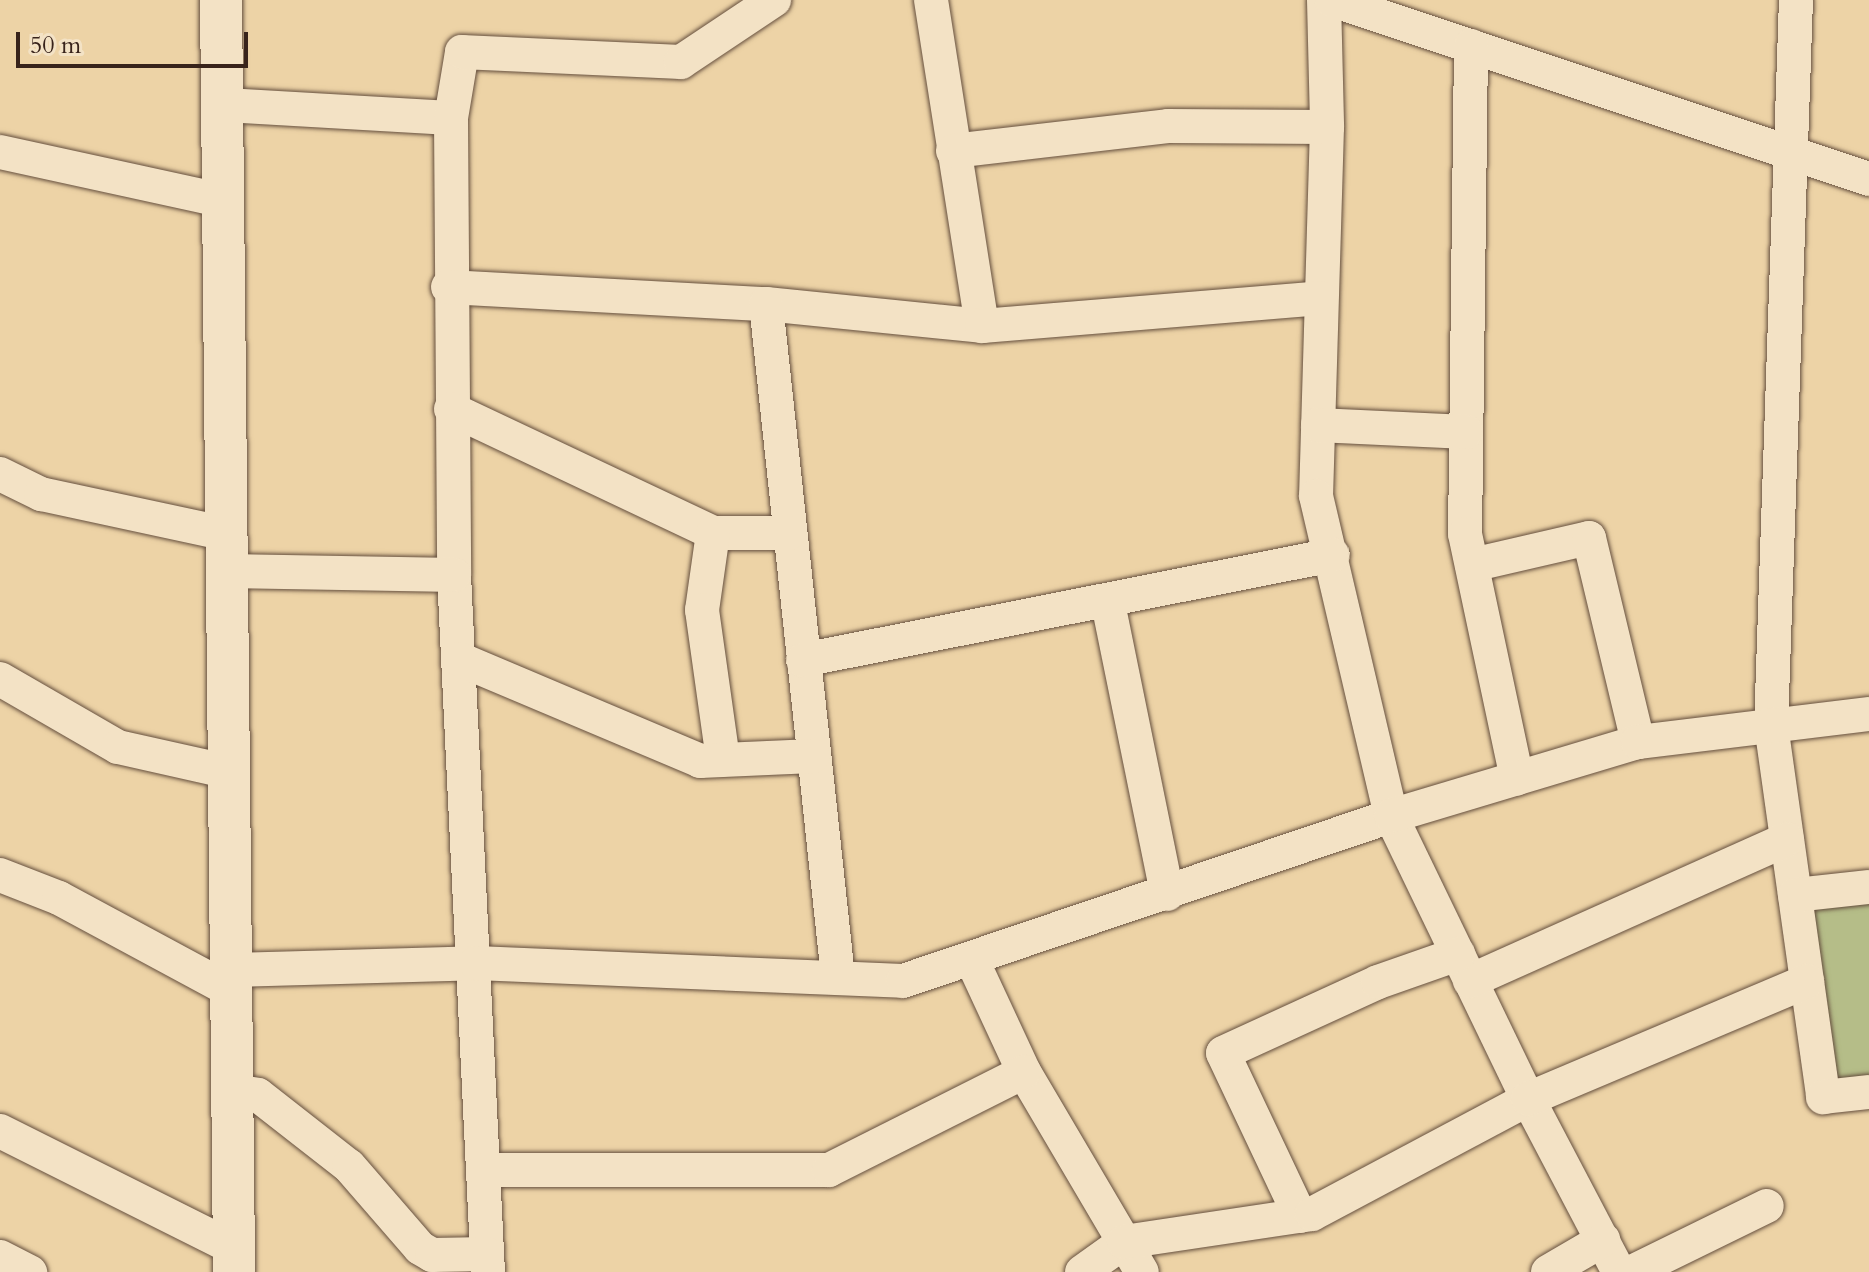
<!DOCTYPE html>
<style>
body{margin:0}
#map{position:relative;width:1869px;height:1272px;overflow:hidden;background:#edd3a6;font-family:Cardo,serif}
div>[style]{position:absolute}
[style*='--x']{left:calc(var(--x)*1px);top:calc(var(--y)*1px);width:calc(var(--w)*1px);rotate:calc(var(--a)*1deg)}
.green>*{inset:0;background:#b5bd88}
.roads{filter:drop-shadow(0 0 2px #654f3e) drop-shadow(0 0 2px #654f3e)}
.minor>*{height:34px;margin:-17px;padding:0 17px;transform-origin:17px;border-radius:17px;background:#f3e2c5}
.tertiary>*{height:42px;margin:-21px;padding:0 21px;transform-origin:21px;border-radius:21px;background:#f3e2c5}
span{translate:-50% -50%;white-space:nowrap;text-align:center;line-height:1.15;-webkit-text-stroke:6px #f3e2c5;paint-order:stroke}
.scale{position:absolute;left:16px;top:32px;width:232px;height:36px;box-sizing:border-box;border:4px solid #38231b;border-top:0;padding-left:10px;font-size:24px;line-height:28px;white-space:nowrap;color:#38231b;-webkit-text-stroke:6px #f3e2c5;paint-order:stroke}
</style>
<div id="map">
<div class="green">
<i style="clip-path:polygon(1869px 902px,1869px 1076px,1834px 1081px,1809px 909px)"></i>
</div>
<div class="roads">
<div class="minor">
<i style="--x:931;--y:0;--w:330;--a:81.1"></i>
<i style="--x:1324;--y:0;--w:127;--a:88.6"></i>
<i style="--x:1327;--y:127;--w:369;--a:91.7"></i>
<i style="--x:1316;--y:496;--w:329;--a:76.8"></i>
<i style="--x:1391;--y:816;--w:314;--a:64.2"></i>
<i style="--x:1528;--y:1099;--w:195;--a:62.3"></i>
<i style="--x:1332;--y:0;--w:566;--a:18.43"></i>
<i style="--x:1796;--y:0;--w:725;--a:91.97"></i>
<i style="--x:1771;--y:725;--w:376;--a:82"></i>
<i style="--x:1823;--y:1097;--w:46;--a:-6.2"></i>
<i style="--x:1471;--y:46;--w:488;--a:90.7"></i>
<i style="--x:1465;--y:534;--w:250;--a:78"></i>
<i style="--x:225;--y:105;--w:226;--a:3.3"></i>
<i style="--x:451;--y:118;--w:67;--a:-80.5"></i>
<i style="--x:462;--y:52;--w:219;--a:2.6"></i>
<i style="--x:681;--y:62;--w:112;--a:-33.7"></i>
<i style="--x:451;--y:118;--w:457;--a:89.6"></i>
<i style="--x:454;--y:575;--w:698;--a:87.21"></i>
<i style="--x:953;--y:151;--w:216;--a:-6.6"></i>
<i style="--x:1168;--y:126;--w:159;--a:0.4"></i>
<i style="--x:0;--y:152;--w:230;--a:12.3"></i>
<i style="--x:448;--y:287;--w:318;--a:3.1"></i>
<i style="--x:766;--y:304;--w:217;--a:5.8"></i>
<i style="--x:982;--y:326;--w:340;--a:-4.7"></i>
<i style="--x:766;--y:304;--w:677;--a:83.89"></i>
<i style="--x:451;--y:409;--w:290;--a:25.3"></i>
<i style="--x:713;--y:533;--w:76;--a:0"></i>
<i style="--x:1318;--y:425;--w:148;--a:2.7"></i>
<i style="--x:0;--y:474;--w:46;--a:26"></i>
<i style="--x:41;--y:494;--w:191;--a:12.1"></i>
<i style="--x:713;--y:533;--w:78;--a:98.1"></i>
<i style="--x:702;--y:610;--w:151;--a:82"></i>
<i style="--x:1472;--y:565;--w:120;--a:-13"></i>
<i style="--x:1589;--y:538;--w:210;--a:76.5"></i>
<i style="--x:229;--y:571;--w:225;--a:1"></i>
<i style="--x:1108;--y:603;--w:297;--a:78.5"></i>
<i style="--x:459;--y:659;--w:262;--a:22.9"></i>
<i style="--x:700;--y:761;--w:113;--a:-2.5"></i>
<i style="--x:803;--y:660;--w:540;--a:-11.21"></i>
<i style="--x:0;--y:679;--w:136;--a:30"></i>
<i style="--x:118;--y:747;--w:115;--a:12.6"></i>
<i style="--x:0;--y:875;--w:63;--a:21.3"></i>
<i style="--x:59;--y:898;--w:196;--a:28.3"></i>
<i style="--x:1795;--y:895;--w:74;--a:-6.2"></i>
<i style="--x:972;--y:960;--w:123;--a:65.1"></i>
<i style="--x:1024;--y:1072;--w:232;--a:59.5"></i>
<i style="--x:232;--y:970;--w:244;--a:-1.6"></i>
<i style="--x:476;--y:963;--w:427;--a:2.4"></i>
<i style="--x:903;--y:981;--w:515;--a:-18.68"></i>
<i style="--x:1391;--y:816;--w:258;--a:-16.7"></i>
<i style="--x:1638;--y:742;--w:233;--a:-6.9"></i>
<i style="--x:1470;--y:981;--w:347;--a:-24.1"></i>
<i style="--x:233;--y:1091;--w:25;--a:9"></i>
<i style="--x:258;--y:1095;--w:115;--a:38"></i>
<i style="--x:349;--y:1166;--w:108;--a:49.1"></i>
<i style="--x:420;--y:1248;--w:14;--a:30"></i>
<i style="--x:432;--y:1255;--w:55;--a:-1"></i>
<i style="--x:0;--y:1131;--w:262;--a:26.6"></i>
<i style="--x:484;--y:1170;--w:345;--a:0"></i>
<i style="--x:829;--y:1170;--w:218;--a:-26.7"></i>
<i style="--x:1300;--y:1216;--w:180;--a:-115.3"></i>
<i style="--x:1223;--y:1053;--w:170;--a:-24.6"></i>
<i style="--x:1378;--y:982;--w:85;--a:-19.3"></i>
<i style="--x:0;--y:1257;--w:34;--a:27"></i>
<i style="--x:1082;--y:1272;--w:52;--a:-35.5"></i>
<i style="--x:1124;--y:1242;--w:190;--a:-8.5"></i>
<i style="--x:1312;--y:1214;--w:245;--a:-28"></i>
<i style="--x:1528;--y:1099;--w:303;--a:-22.9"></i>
<i style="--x:1548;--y:1272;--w:64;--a:-30.2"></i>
<i style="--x:1632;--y:1272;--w:150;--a:-26.1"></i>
</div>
<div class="tertiary">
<i style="--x:221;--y:0;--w:1272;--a:89.41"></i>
</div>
</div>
<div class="scale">50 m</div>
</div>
